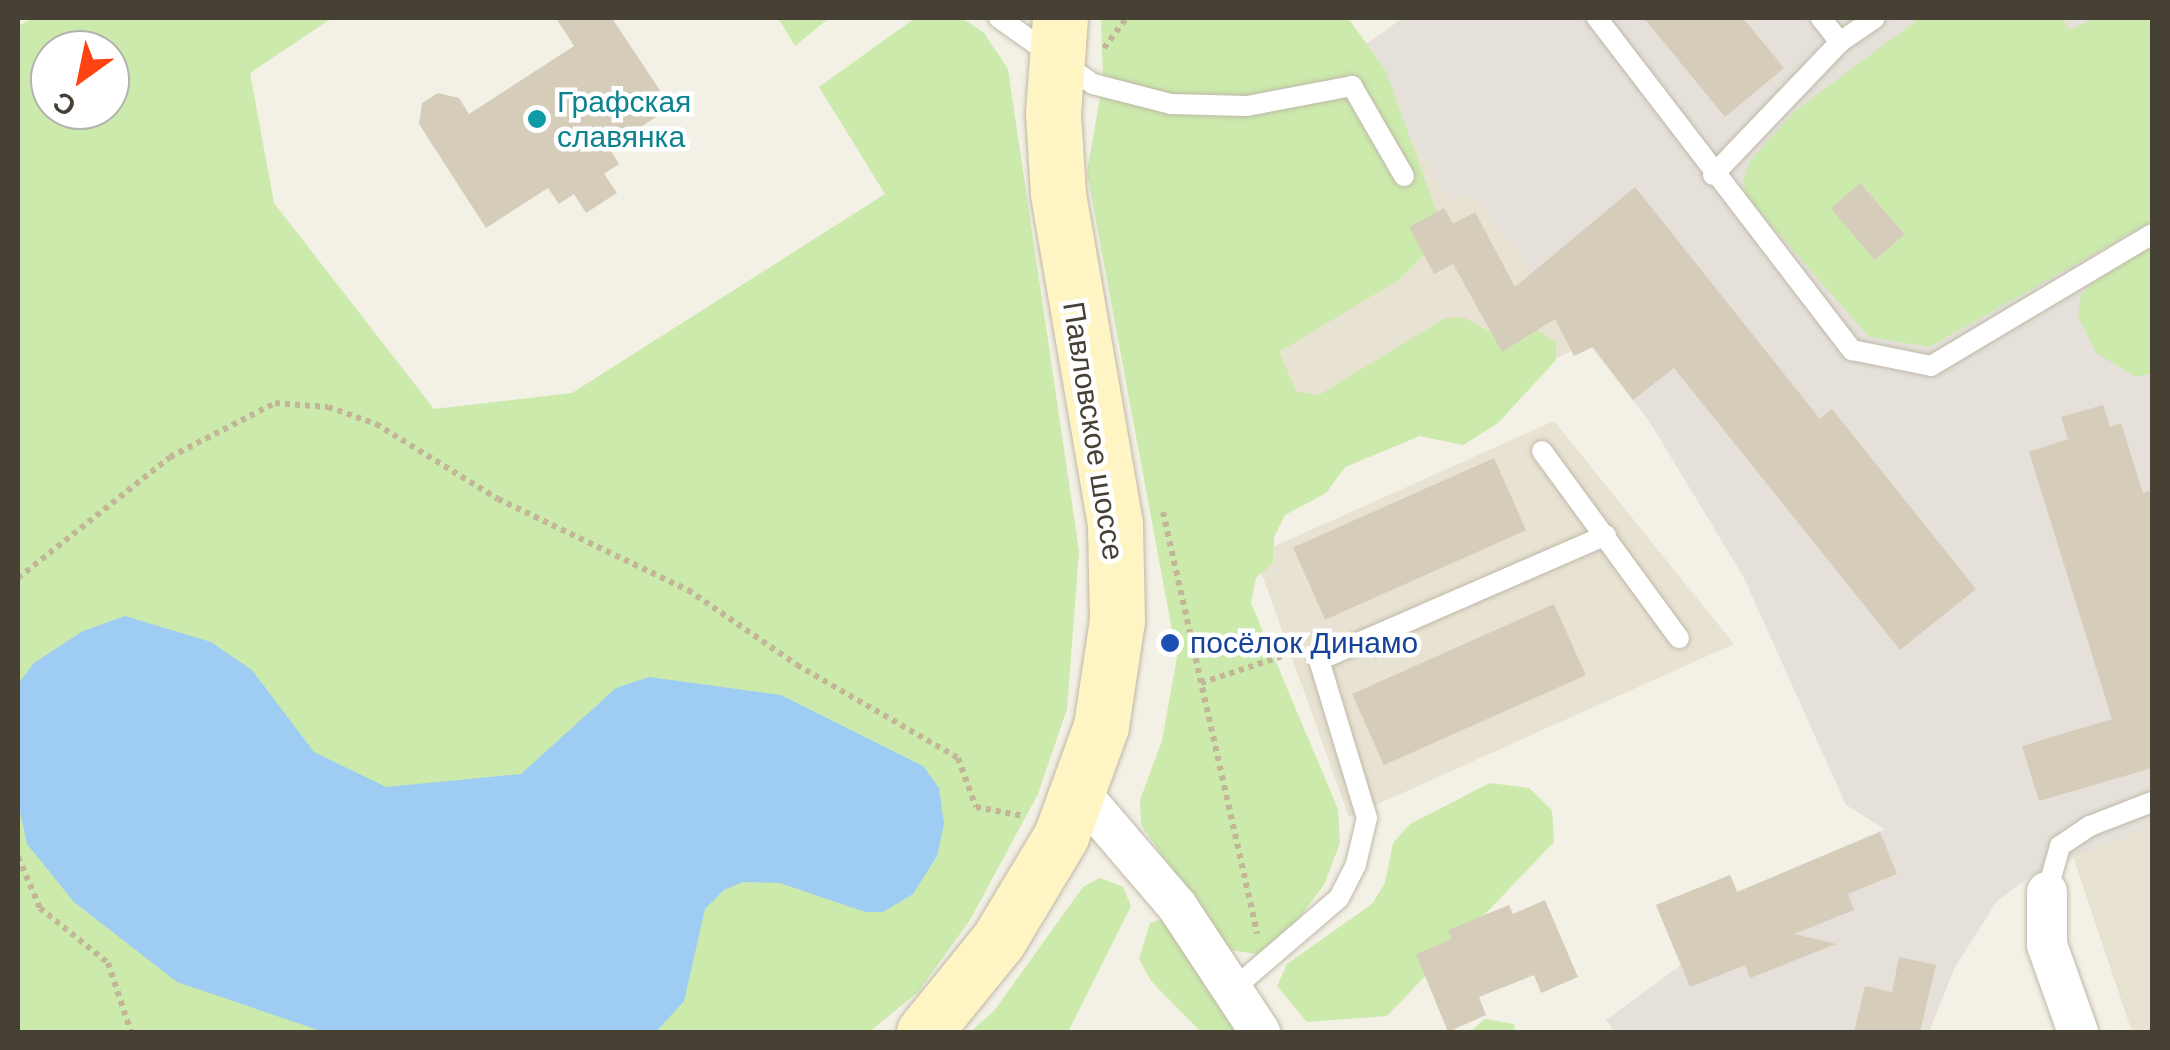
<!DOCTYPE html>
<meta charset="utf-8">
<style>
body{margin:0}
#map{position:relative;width:2170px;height:1050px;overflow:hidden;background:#f3f0e5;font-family:Helvetica,sans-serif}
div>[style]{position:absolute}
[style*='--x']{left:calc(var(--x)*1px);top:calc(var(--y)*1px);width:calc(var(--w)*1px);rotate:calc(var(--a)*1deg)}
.residential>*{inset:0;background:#e8e2d3}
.industrial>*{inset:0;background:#e5e1da}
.green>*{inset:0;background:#cbeaac}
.water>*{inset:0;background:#9fccf3}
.building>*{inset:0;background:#d6ccba;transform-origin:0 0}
.path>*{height:6px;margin-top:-3px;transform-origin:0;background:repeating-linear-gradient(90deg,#c2b598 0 5px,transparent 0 10px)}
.roads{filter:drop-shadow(0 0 2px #bfb8a8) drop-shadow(0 0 2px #bfb8a8)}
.service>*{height:20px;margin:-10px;padding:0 10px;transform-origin:10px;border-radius:10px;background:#fff}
.minor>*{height:40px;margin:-20px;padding:0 20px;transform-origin:20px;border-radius:20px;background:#fff}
.secondary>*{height:55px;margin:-27.5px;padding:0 27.5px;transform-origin:27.5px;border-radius:27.5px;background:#fff4c4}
.dots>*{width:28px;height:28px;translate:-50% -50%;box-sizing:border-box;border:5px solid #fff;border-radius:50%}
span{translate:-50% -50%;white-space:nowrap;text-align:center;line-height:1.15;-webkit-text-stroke:9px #fff;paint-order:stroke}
.culture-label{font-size:30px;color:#0d838f}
.left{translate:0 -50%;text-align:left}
.street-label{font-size:30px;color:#464035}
.transit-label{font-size:30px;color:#164399}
.frame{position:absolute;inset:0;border:20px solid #464035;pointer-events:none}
.north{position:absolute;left:30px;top:30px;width:100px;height:100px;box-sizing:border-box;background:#fff;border:2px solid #b5b3ae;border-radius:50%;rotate:213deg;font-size:28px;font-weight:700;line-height:40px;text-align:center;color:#464035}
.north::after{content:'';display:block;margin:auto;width:35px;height:45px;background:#ff4211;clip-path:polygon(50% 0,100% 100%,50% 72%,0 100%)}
</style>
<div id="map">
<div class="residential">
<i style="clip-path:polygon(1416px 139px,1450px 203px,1471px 193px,1588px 343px,1305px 479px,1220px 311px,1357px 170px)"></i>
<i style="clip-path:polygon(1554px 421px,1734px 644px,1349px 817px,1255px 555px)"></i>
<i style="clip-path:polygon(2152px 825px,2152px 1032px,2132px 1032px,2073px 856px)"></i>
</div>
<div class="industrial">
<i style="clip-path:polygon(1403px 18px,2152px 18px,2152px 825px,2034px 874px,1997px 901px,1955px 967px,1929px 1032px,1615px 1032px,1606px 1020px,1681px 965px,1656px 905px,1730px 875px,1738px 892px,1885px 829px,1846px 805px,1743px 576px,1649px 421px,1472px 194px,1450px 203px,1416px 140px,1405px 145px,1352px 54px)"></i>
</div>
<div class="green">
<i style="clip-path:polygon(evenodd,33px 18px,332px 18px,250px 73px,274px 203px,434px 409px,572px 393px,885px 194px,819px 87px,915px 18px,962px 18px,984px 33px,1008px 69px,1079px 551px,1067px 709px,1038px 794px,970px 920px,918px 992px,869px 1032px,18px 1032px,18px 26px,33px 18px,50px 50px,110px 50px,110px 110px,50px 110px,50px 50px)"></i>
<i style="clip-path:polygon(778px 18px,777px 18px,829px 18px,795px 46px)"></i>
<i style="clip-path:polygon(1101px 18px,1348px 18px,1386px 71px,1437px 213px,1430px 249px,1400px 279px,1279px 352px,1296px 391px,1319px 395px,1445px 318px,1465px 318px,1505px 340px,1533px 328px,1556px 342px,1556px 360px,1498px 423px,1463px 445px,1420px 436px,1345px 467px,1326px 493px,1285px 515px,1274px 537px,1273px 563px,1256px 578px,1251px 603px,1338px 809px,1340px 843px,1324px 885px,1284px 938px,1258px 954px,1229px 950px,1141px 825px,1140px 800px,1162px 741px,1177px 657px,1087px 172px,1103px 81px)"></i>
<i style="clip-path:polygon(evenodd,1920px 18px,2063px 18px,2069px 30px,2095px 18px,2152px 18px,2152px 221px,1929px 347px,1869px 337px,1748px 198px,1743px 181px,1750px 161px,1795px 111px,1920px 18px,1860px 183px,1905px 234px,1876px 260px,1831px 209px,1860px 183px)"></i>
<i style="clip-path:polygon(2152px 246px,2152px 373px,2136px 377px,2096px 353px,2078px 316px,2081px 295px,2095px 281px)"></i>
<i style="clip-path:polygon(1490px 783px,1529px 788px,1552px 810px,1554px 842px,1387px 1016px,1307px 1022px,1277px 986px,1287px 964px,1372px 904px,1385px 883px,1393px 843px,1410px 824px)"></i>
<i style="clip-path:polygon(1100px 878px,1123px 887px,1131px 906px,1068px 1032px,970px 1032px,994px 1011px,1083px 887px)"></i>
<i style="clip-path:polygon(1176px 915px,1249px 1032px,1201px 1032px,1151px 981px,1139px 959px,1150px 923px)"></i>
<i style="clip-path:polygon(1485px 1019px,1514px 1024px,1515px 1032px,1470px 1032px)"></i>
</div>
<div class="water">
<i style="clip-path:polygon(125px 616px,211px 642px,252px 670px,314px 752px,386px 787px,521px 774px,616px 688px,649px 677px,781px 695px,923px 766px,939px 788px,944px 824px,937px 856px,913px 894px,883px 912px,865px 912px,780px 883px,743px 882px,724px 890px,705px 909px,684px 1001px,656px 1032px,324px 1032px,177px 982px,74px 902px,27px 844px,18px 803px,18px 684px,34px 663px,83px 631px)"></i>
</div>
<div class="building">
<i style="clip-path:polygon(556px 18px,612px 18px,671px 107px,609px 148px,619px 164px,604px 174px,617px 193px,586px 213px,574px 194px,559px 204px,548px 188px,486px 228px,419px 124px,422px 103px,438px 93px,459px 98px,469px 114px,574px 46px)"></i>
<i style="clip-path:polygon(1644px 18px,1743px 18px,1784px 68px,1725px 117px)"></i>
<i style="left:1860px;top:183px;width:68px;height:39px;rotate:49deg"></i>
<i style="clip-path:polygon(1635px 187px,1820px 419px,1832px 409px,1976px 589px,1900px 650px,1674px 368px,1633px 400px,1593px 347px,1574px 356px,1555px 319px,1502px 352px,1453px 264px,1434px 274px,1409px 227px,1444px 208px,1453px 224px,1475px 212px,1515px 287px)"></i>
<i style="clip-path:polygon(2103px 405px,2110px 427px,2121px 423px,2143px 493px,2152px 490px,2152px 768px,2039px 801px,2022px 746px,2112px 719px,2029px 452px,2068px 439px,2061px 417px)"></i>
<i style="left:1494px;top:458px;width:79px;height:220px;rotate:66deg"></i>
<i style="left:1554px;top:604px;width:78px;height:221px;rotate:66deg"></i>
<i style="clip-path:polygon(1880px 832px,1897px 874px,1848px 894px,1854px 910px,1794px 934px,1836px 944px,1750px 978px,1745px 965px,1690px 987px,1656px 905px,1730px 875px,1737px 892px)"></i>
<i style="clip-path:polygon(1545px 900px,1578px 977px,1541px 993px,1534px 975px,1479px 997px,1486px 1015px,1448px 1032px,1416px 954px,1452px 939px,1448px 930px,1509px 905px,1513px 914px)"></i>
<i style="clip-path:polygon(1899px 957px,1936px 965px,1920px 1032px,1854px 1032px,1865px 986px,1892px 992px)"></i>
</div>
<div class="path">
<i style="--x:1104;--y:48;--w:38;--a:-53"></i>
<i style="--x:1163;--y:512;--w:432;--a:77.4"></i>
<i style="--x:18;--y:578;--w:194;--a:-38.5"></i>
<i style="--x:170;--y:457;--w:118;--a:-27.2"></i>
<i style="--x:275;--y:403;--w:53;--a:4.3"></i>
<i style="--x:328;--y:407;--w:51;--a:19.5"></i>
<i style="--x:376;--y:424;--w:143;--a:31.6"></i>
<i style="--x:498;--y:499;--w:211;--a:25.6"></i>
<i style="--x:688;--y:590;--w:132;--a:34.5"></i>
<i style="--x:797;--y:665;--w:186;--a:30"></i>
<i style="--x:958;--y:758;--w:52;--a:69.8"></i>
<i style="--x:976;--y:807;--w:48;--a:10.8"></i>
<i style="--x:1201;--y:683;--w:98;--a:-18.4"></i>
<i style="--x:18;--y:857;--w:56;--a:66.7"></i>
<i style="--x:40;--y:908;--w:87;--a:39"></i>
<i style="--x:108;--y:963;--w:73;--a:71.6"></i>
</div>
<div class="roads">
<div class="service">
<i style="--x:999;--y:18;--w:115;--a:35.1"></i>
<i style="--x:1093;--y:84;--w:81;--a:14.4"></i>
<i style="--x:1171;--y:104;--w:76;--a:1.5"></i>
<i style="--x:1247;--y:106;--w:107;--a:-10.8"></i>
<i style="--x:1352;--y:86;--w:104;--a:60"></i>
<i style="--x:1597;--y:18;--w:419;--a:52.5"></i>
<i style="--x:1852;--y:350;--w:81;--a:11.4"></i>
<i style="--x:1931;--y:366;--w:257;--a:-30.8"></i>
<i style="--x:1821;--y:18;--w:31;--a:52"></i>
<i style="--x:1713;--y:175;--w:184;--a:-46.3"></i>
<i style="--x:1840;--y:42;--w:42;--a:-34.4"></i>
<i style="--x:1542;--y:451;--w:232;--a:53.8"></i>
<i style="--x:2047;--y:892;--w:48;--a:-74.2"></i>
<i style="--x:2060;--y:846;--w:36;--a:-34"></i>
<i style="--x:2090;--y:826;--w:66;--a:-21.2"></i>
<i style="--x:1232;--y:990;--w:141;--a:-40.7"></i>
<i style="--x:1339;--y:898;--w:38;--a:-63"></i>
<i style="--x:1356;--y:864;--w:47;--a:-76.6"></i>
<i style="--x:1367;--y:818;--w:165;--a:-106.9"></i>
<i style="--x:1319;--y:660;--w:313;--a:-23.5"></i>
</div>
<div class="minor">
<i style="--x:1081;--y:794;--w:148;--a:49.4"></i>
<i style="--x:1177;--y:906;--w:151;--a:56.6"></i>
<i style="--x:2047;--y:892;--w:53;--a:90"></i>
<i style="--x:2047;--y:945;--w:92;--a:70.4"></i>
</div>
<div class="secondary">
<i style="--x:924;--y:1032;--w:117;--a:-50.9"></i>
<i style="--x:998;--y:941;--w:122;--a:-59"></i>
<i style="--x:1061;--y:836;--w:117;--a:-70"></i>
<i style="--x:1101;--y:726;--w:107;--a:-81.4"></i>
<i style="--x:1117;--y:620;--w:96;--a:-91.2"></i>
<i style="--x:1115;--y:524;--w:336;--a:-99.8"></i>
<i style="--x:1058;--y:193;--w:80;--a:-93.6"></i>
<i style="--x:1053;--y:113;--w:95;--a:-85.8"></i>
</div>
</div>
<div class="dots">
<i style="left:537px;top:119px;background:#0f9aa8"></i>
<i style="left:1170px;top:643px;background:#1a4fb4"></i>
</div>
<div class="culture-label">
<span class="left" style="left:557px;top:119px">Графская<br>славянка</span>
</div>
<div class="street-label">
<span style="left:1093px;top:431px;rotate:81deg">Павловское шоссе</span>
</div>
<div class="transit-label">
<span class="left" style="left:1190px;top:643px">посёлок Динамо</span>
</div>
<div class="frame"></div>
<div class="north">С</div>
</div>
